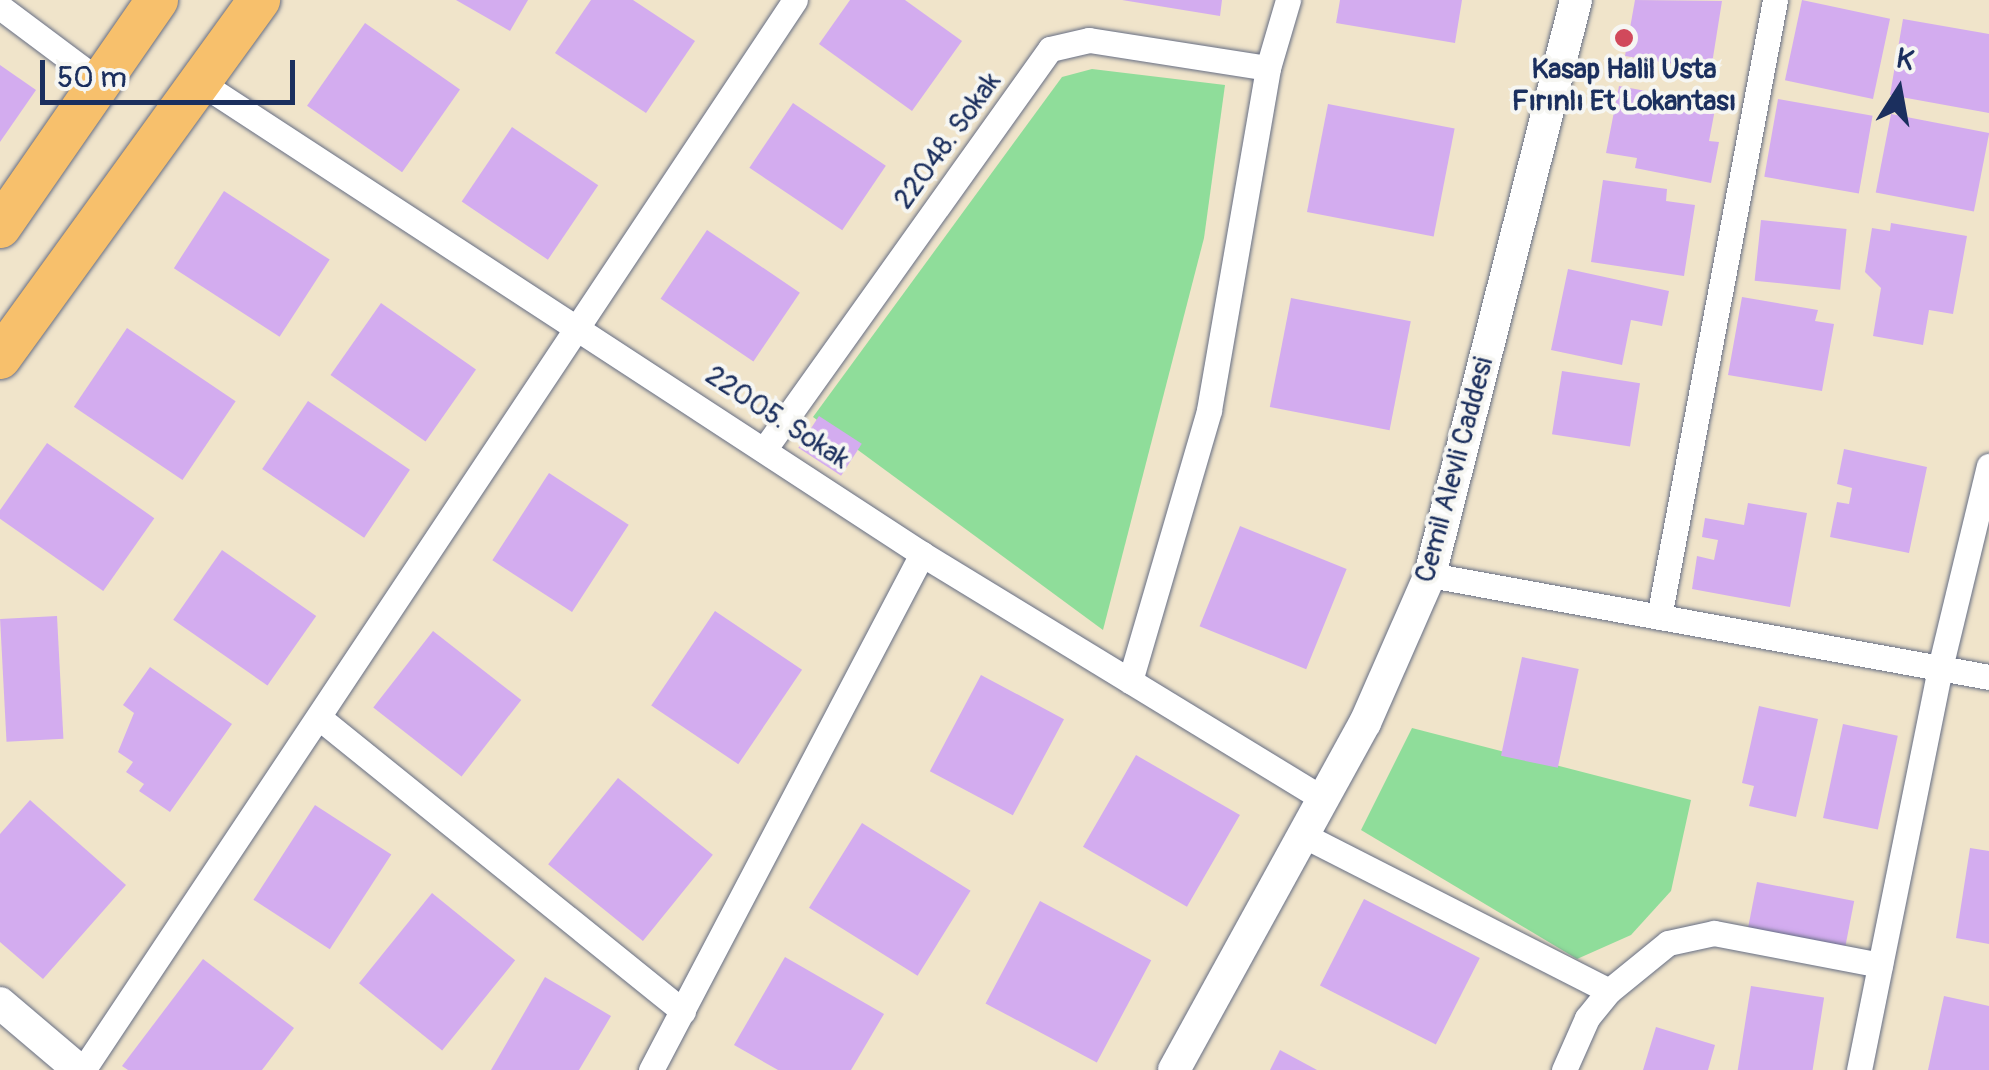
<!DOCTYPE html>
<meta charset="utf-8">
<style>
body{margin:0}
#map{position:relative;width:1989px;height:1070px;overflow:hidden;background:#f0e4ca;font-family:Pangolin,sans-serif}
div>[style]{position:absolute}
[style*='--x']{left:calc(var(--x)*1px);top:calc(var(--y)*1px);width:calc(var(--w)*1px);rotate:calc(var(--a)*1deg)}
.green>*{inset:0;background:#8fdd9a}
.building>*{inset:0;background:#d3acef;transform-origin:0 0}
.roads{filter:drop-shadow(0 0 2px #666e84) drop-shadow(0 0 2px #666e84)}
.minor>*{height:25px;margin:-12.5px;padding:0 12.5px;transform-origin:12.5px;border-radius:12.5px;background:#fff}
.tertiary>*{height:32px;margin:-16px;padding:0 16px;transform-origin:16px;border-radius:16px;background:#fff}
.primary>*{height:42px;margin:-21px;padding:0 21px;transform-origin:21px;border-radius:21px;background:#f7c06c}
.dots>*{width:28px;height:28px;translate:-50% -50%;box-sizing:border-box;border:5px solid #f6f6f2;border-radius:50%}
span{translate:-50% -50%;white-space:nowrap;text-align:center;line-height:1.15;-webkit-text-stroke:8px #f6f6f2;paint-order:stroke}
.poi-label{font-size:28px;color:#1b2f5e;font-weight:700}
.street-label{font-size:28px;color:#1b2f5e}
.north{position:absolute;left:1849px;top:40px;width:100px;height:100px;-webkit-text-stroke:8px #f6f6f2;paint-order:stroke;rotate:11deg;font-size:28px;font-weight:700;line-height:40px;text-align:center;color:#1b2f5e}
.north::after{content:'';display:block;margin:auto;width:35px;height:45px;background:#1b2f5e;clip-path:polygon(50% 0,100% 100%,50% 72%,0 100%)}
.scale{position:absolute;left:40px;top:60px;width:255px;height:45px;box-sizing:border-box;border:5px solid #1b2f5e;border-top:0;padding-left:12px;font-size:30px;line-height:35px;white-space:nowrap;color:#1b2f5e;-webkit-text-stroke:8px #f6f6f2;paint-order:stroke}
</style>
<div id="map">
<div class="green">
<i style="clip-path:polygon(1092px 69px,1225px 85px,1204px 238px,1103px 630px,813px 417px,1062px 77px)"></i>
<i style="clip-path:polygon(1412px 728px,1691px 800px,1671px 891px,1631px 935px,1577px 959px,1361px 830px)"></i>
</div>
<div class="building">
<i style="clip-path:polygon(456px 0,528px 0,510px 31px)"></i>
<i style="clip-path:polygon(591px 0,633px 0,695px 41px,646px 113px,555px 53px)"></i>
<i style="clip-path:polygon(850px 0,905px 0,962px 41px,912px 111px,819px 44px)"></i>
<i style="clip-path:polygon(1122px 0,1222px 0,1220px 16px)"></i>
<i style="clip-path:polygon(1340px 0,1462px 0,1455px 43px,1336px 23px)"></i>
<i style="clip-path:polygon(1635px 0,1722px 1px,1711px 70px,1625px 56px)"></i>
<i style="left:1802px;top:0;width:90px;height:82px;rotate:12deg"></i>
<i style="clip-path:polygon(1903px 19px,1989px 34px,1989px 113px,1890px 95px)"></i>
<i style="left:365px;top:23px;width:116px;height:101px;rotate:35deg"></i>
<i style="clip-path:polygon(0 65px,36px 90px,0 142px)"></i>
<i style="clip-path:polygon(1619px 86px,1716px 104px,1709px 141px,1719px 142px,1711px 183px,1635px 168px,1637px 158px,1606px 153px)"></i>
<i style="left:1778px;top:99px;width:96px;height:79px;rotate:10deg"></i>
<i style="left:793px;top:103px;width:112px;height:78px;rotate:34deg"></i>
<i style="left:1328px;top:104px;width:129px;height:110px;rotate:11deg"></i>
<i style="left:1891px;top:114px;width:100px;height:80px;rotate:11deg"></i>
<i style="left:512px;top:127px;width:104px;height:90px;rotate:34deg"></i>
<i style="clip-path:polygon(1603px 180px,1667px 189px,1666px 201px,1695px 205px,1684px 276px,1591px 262px)"></i>
<i style="left:224px;top:191px;width:126px;height:92px;rotate:33deg"></i>
<i style="left:1761px;top:220px;width:86px;height:61px;rotate:6deg"></i>
<i style="clip-path:polygon(1891px 223px,1967px 236px,1953px 314px,1929px 310px,1923px 345px,1873px 336px,1881px 288px,1865px 272px,1872px 228px,1890px 231px)"></i>
<i style="left:707px;top:230px;width:112px;height:83px;rotate:34deg"></i>
<i style="clip-path:polygon(1568px 269px,1669px 291px,1662px 326px,1631px 320px,1622px 365px,1551px 350px)"></i>
<i style="clip-path:polygon(1742px 297px,1818px 310px,1815px 321px,1834px 324px,1822px 391px,1728px 375px)"></i>
<i style="left:1291px;top:298px;width:122px;height:111px;rotate:11deg"></i>
<i style="left:381px;top:303px;width:116px;height:88px;rotate:35deg"></i>
<i style="left:127px;top:328px;width:131px;height:95px;rotate:34deg"></i>
<i style="left:1562px;top:371px;width:79px;height:64px;rotate:9deg"></i>
<i style="left:308px;top:401px;width:123px;height:82px;rotate:34deg"></i>
<i style="left:819px;top:416px;width:51px;height:38px;rotate:33deg"></i>
<i style="left:47px;top:443px;width:131px;height:89px;rotate:35deg"></i>
<i style="clip-path:polygon(1844px 449px,1927px 467px,1909px 553px,1830px 537px,1837px 502px,1849px 504px,1852px 488px,1837px 484px)"></i>
<i style="left:549px;top:473px;width:95px;height:104px;rotate:33deg"></i>
<i style="clip-path:polygon(1748px 503px,1807px 513px,1790px 607px,1692px 589px,1697px 556px,1714px 560px,1718px 540px,1702px 537px,1705px 518px,1744px 525px)"></i>
<i style="left:1240px;top:526px;width:115px;height:108px;rotate:22deg"></i>
<i style="left:222px;top:550px;width:115px;height:85px;rotate:35deg"></i>
<i style="left:715px;top:611px;width:105px;height:114px;rotate:34deg"></i>
<i style="left:57px;top:616px;width:123px;height:57px;rotate:87deg"></i>
<i style="left:433px;top:631px;width:112px;height:97px;rotate:38deg"></i>
<i style="left:1522px;top:657px;width:58px;height:101px;rotate:12deg"></i>
<i style="clip-path:polygon(150px 667px,232px 724px,170px 812px,139px 791px,144px 784px,126px 772px,133px 762px,118px 752px,134px 713px,123px 705px)"></i>
<i style="left:981px;top:675px;width:94px;height:109px;rotate:28deg"></i>
<i style="clip-path:polygon(1759px 706px,1818px 719px,1796px 817px,1749px 806px,1754px 786px,1742px 783px)"></i>
<i style="left:1843px;top:724px;width:56px;height:96px;rotate:12deg"></i>
<i style="left:1136px;top:755px;width:120px;height:106px;rotate:30deg"></i>
<i style="left:618px;top:778px;width:122px;height:111px;rotate:39deg"></i>
<i style="clip-path:polygon(30px 800px,126px 885px,43px 979px,0 942px,0 834px)"></i>
<i style="left:315px;top:805px;width:91px;height:113px;rotate:33deg"></i>
<i style="left:862px;top:823px;width:128px;height:100px;rotate:32deg"></i>
<i style="clip-path:polygon(1970px 848px,1989px 851px,1989px 944px,1956px 938px)"></i>
<i style="left:1757px;top:882px;width:99px;height:49px;rotate:11deg"></i>
<i style="left:432px;top:893px;width:107px;height:116px;rotate:39deg"></i>
<i style="left:1364px;top:899px;width:130px;height:97px;rotate:27deg"></i>
<i style="left:1040px;top:901px;width:126px;height:116px;rotate:28deg"></i>
<i style="clip-path:polygon(785px 957px,884px 1014px,851px 1070px,778px 1070px,734px 1045px)"></i>
<i style="clip-path:polygon(203px 959px,294px 1028px,262px 1070px,128px 1070px,122px 1066px)"></i>
<i style="clip-path:polygon(545px 977px,611px 1016px,579px 1070px,491px 1070px)"></i>
<i style="left:1751px;top:986px;width:74px;height:85px;rotate:9deg"></i>
<i style="clip-path:polygon(1944px 996px,1989px 1006px,1989px 1070px,1928px 1070px)"></i>
<i style="clip-path:polygon(1656px 1027px,1715px 1045px,1708px 1070px,1643px 1070px)"></i>
<i style="clip-path:polygon(1280px 1050px,1317px 1070px,1270px 1070px)"></i>
</div>
<div class="roads">
<div class="minor">
<i style="--x:0;--y:7;--w:124;--a:36.8"></i>
<i style="--x:201;--y:83;--w:861;--a:33.15"></i>
<i style="--x:922;--y:554;--w:470;--a:31.4"></i>
<i style="--x:766;--y:447;--w:489;--a:-54.5"></i>
<i style="--x:1050;--y:49;--w:40;--a:-13"></i>
<i style="--x:1089;--y:40;--w:181;--a:8.9"></i>
<i style="--x:1430;--y:575;--w:568;--a:10.34"></i>
<i style="--x:1659;--y:617;--w:628;--a:-79.35"></i>
<i style="--x:1130;--y:681;--w:282;--a:-73.7"></i>
<i style="--x:1209;--y:410;--w:347;--a:-80.2"></i>
<i style="--x:1268;--y:68;--w:71;--a:-73.6"></i>
<i style="--x:322;--y:720;--w:464;--a:38.9"></i>
<i style="--x:1303;--y:835;--w:343;--a:27"></i>
<i style="--x:83;--y:1070;--w:1285;--a:-56.36"></i>
<i style="--x:651;--y:1070;--w:583;--a:-62.29"></i>
<i style="--x:1564;--y:1070;--w:57;--a:-66.1"></i>
<i style="--x:1587;--y:1018;--w:35;--a:-51"></i>
<i style="--x:1609;--y:991;--w:76;--a:-39.1"></i>
<i style="--x:1668;--y:943;--w:47;--a:-12.3"></i>
<i style="--x:1714;--y:933;--w:169;--a:10.9"></i>
<i style="--x:1859;--y:1070;--w:410;--a:-78.6"></i>
<i style="--x:1940;--y:668;--w:208;--a:-76.4"></i>
</div>
<div class="tertiary">
<i style="--x:0;--y:1003;--w:104;--a:40.3"></i>
<i style="--x:1174;--y:1070;--w:396;--a:-61.2"></i>
<i style="--x:1365;--y:723;--w:162;--a:-66.3"></i>
<i style="--x:1430;--y:575;--w:593;--a:-75.75"></i>
</div>
<div class="primary">
<i style="--x:0;--y:227;--w:276;--a:-55.3"></i>
<i style="--x:0;--y:358;--w:442;--a:-54.1"></i>
</div>
</div>
<div class="dots">
<i style="left:1624px;top:38px;background:#d1495b"></i>
</div>
<div class="poi-label">
<span style="left:1624px;top:86px">Kasap Halil Usta<br>Fırınlı Et Lokantası</span>
</div>
<div class="street-label">
<span style="left:948px;top:141px;rotate:-54deg">22048. Sokak</span>
<span style="left:777px;top:418px;rotate:33deg">22005. Sokak</span>
<span style="left:1455px;top:470px;rotate:-75deg">Cemil Alevli Caddesi</span>
</div>
<div class="north">K</div>
<div class="scale">50 m</div>
</div>
